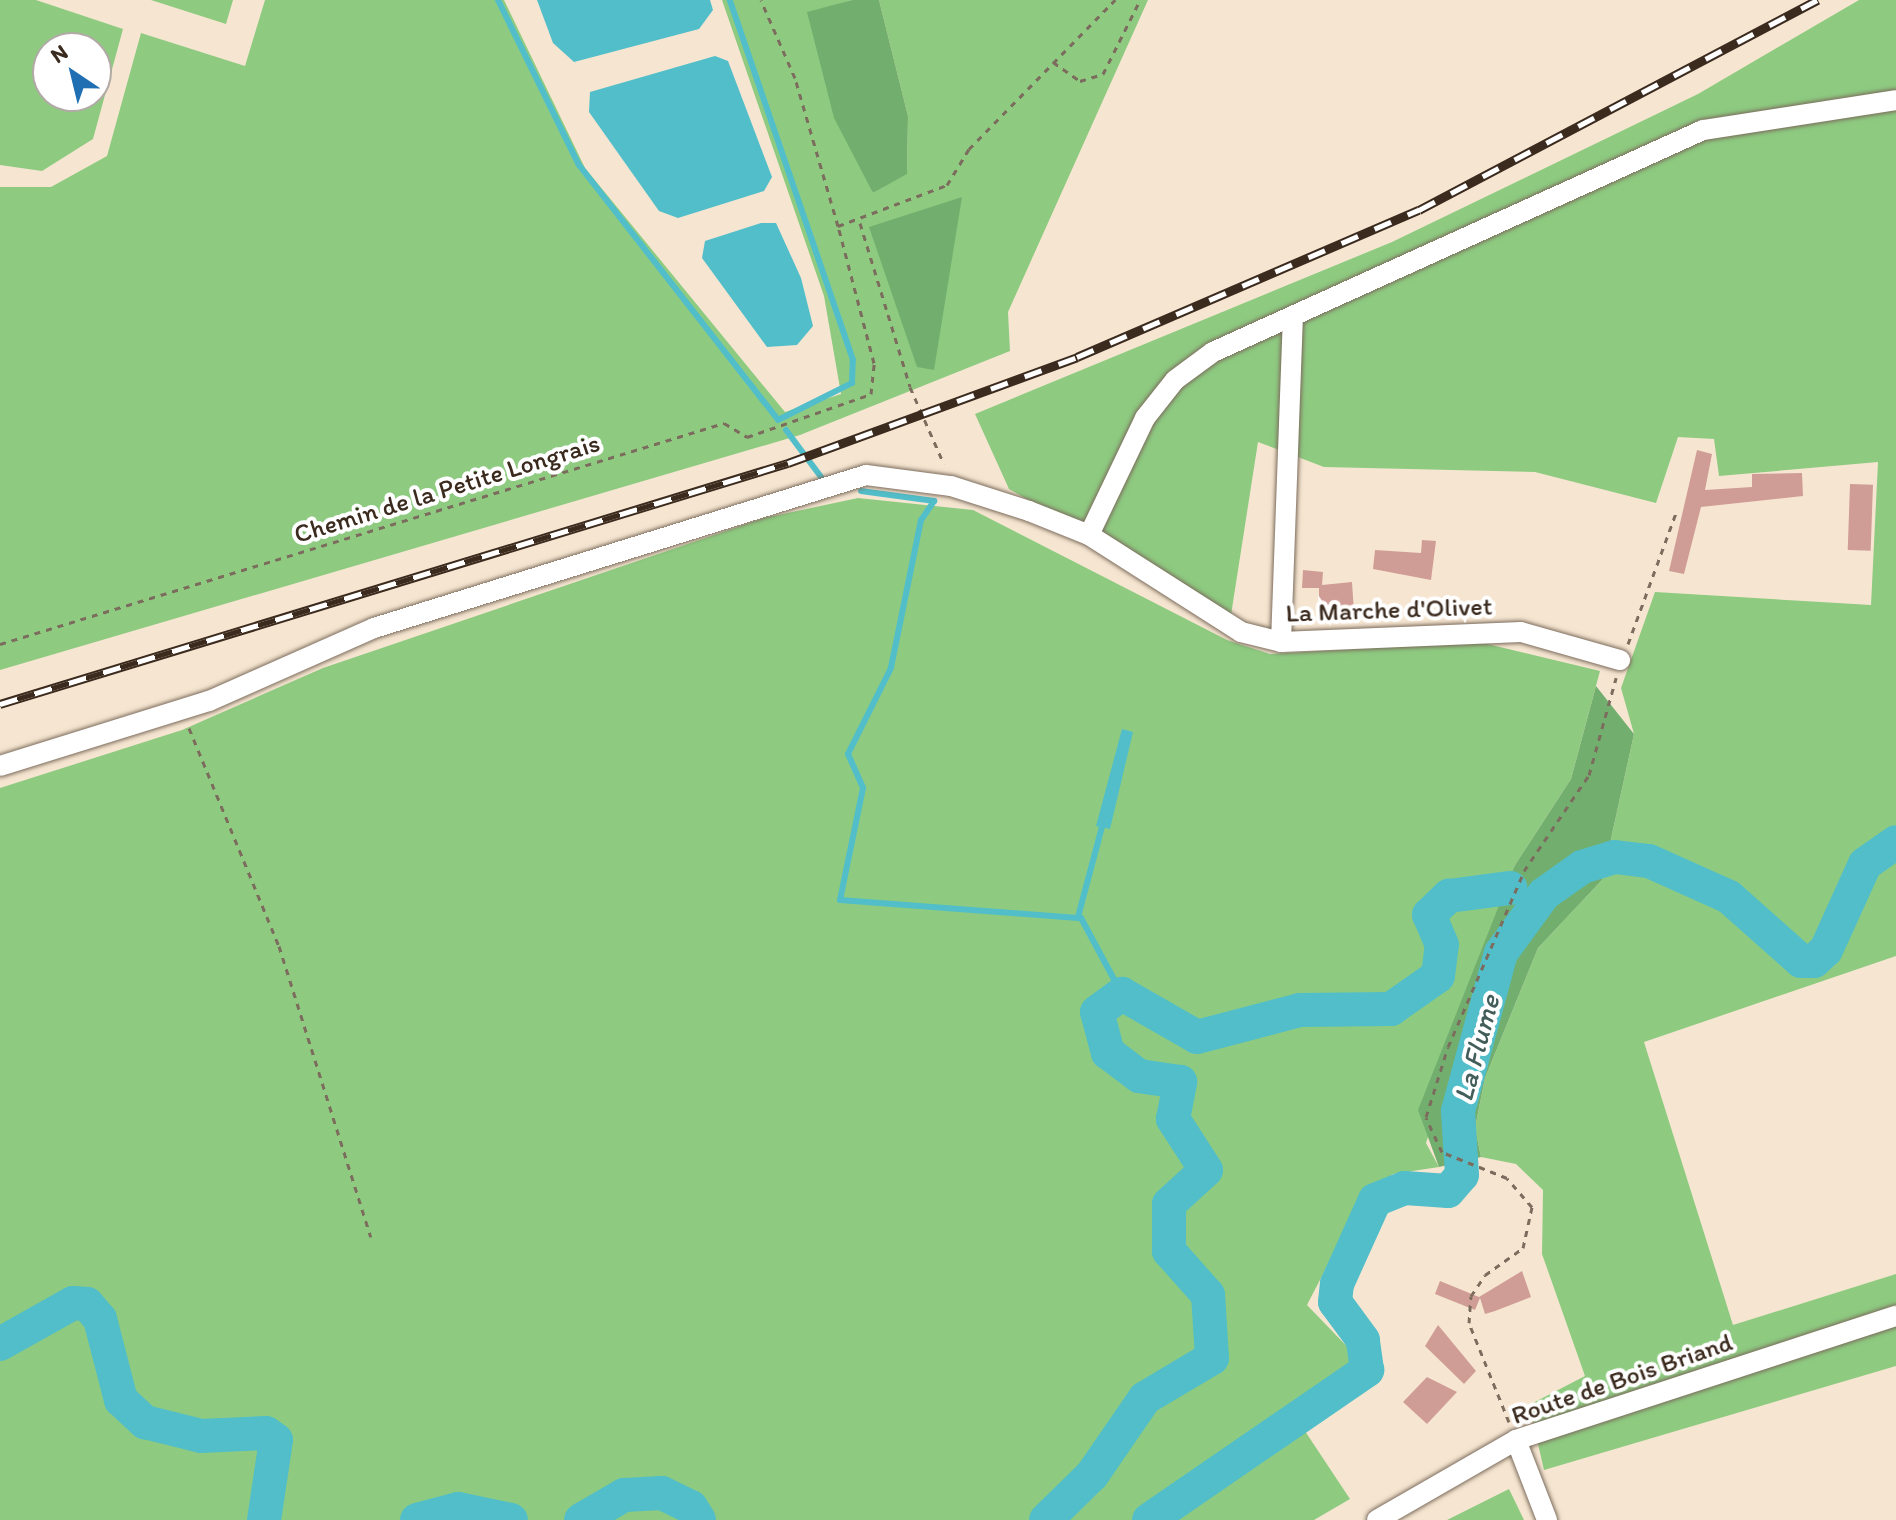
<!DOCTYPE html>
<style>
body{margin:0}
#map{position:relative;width:1896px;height:1520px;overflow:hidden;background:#f6e6d1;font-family:Itim,sans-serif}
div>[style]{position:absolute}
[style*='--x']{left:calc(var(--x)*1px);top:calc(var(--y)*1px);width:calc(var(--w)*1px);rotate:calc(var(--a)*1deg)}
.green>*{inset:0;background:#8ecb81}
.forest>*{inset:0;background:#72af6f}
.water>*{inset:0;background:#51beca}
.stream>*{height:6px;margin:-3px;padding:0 3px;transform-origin:3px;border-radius:3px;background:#51beca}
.river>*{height:34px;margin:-17px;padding:0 17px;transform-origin:17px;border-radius:17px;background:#51beca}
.building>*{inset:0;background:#d09d96;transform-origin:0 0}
.path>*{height:3px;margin-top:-1.5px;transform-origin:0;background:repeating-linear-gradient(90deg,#7c6c5d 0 6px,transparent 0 12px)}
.roads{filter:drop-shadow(0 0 2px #7c6c5d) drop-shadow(0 0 2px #7c6c5d)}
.minor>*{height:20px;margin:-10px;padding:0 10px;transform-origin:10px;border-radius:10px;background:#fff}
.rail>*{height:9px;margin-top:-4.5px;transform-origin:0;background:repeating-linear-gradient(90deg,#fff 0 18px,#3b2a1e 0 36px);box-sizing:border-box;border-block:2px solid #3b2a1e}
span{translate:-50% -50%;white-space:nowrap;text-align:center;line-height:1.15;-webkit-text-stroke:8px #fff;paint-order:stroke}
.street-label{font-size:26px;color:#3b2a1e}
.water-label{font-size:28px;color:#435e5a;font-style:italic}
.north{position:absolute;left:32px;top:32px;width:80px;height:80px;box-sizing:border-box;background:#fff;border:2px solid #b1aaa5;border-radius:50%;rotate:325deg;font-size:22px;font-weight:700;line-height:32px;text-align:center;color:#3b2a1e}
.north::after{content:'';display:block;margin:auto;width:28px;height:36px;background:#1f6fb2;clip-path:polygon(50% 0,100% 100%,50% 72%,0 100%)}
</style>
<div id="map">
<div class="green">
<i style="clip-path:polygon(evenodd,0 0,36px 0,123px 29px,93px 139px,42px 171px,0 165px,0 0,48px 48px,96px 48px,96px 96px,48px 96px,48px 48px)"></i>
<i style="clip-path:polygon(151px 0,233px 0,226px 24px)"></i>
<i style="clip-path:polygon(265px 0,504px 0,585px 168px,785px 412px,841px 394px,824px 296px,722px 0,852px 0,808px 13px,873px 193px,907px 173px,908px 116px,879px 0,1148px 0,1008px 312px,1010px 351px,800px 435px,0 670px,0 187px,51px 187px,107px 156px,141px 33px,245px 66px)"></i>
<i style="clip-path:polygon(1859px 0,1896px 0,1896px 956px,1644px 1042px,1733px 1325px,1896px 1274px,1896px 1366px,1544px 1470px,1529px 1405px,1585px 1376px,1542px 1254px,1543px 1190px,1516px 1164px,1481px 1157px,1475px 1128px,1485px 1078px,1538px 948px,1602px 880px,1634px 734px,1621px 688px,1655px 592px,1871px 605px,1878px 462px,1719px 476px,1714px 439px,1678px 437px,1656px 503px,1535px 472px,1324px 467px,1258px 442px,1231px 615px,1009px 489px,975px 414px,1392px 242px,1698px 94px)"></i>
<i style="clip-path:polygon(858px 498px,973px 510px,1227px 640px,1270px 654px,1479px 642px,1600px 671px,1571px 779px,1515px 865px,1426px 1143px,1439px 1167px,1393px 1174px,1366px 1191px,1307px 1305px,1361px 1361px,1291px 1410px,1350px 1499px,1314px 1520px,0 1520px,0 788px,182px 730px,323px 668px,764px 518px)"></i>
<i style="clip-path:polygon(1509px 1489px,1524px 1520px,1447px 1520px)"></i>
</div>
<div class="forest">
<i style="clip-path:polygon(852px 0,879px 0,908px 116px,907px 174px,873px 193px,834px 118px,807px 12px)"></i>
<i style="clip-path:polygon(962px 197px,934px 370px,917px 367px,869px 227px)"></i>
<i style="clip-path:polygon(1596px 686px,1634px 734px,1602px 880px,1538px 948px,1485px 1078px,1475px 1128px,1481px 1157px,1439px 1167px,1418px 1110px,1515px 865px,1571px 779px)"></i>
</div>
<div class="water">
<i style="clip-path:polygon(537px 0,710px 0,713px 10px,699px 29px,574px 62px,553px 43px)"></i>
<i style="clip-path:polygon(715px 56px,728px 61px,772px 177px,764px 191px,678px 218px,659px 211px,589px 112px,590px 92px)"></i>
<i style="clip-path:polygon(761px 223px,776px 223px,801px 278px,813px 326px,797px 345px,767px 347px,702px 258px,705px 241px)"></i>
<i style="clip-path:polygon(1122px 729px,1133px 732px,1110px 829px,1096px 826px)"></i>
</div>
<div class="stream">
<i style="--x:498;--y:0;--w:184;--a:63.9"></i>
<i style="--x:579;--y:165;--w:323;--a:52"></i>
<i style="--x:778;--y:420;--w:83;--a:-26.6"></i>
<i style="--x:852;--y:383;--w:23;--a:-88"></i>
<i style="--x:853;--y:360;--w:380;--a:-108.9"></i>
<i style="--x:786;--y:430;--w:59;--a:53.3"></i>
<i style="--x:861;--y:491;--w:74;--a:7.8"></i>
<i style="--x:934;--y:501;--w:23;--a:124"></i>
<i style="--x:921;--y:520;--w:151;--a:101.5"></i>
<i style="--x:891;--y:668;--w:96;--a:116.6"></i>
<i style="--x:848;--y:754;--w:37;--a:66"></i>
<i style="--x:863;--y:788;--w:114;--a:101.6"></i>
<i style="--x:840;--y:900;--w:242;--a:4.3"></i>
<i style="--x:1081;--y:918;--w:86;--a:61.7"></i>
<i style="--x:1078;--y:917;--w:93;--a:-75.1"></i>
</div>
<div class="river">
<i style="--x:0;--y:1344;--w:84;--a:-29.3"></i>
<i style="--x:73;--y:1303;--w:14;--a:4"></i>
<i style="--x:87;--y:1304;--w:20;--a:49"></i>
<i style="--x:100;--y:1319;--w:84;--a:75.5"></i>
<i style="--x:121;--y:1400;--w:33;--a:43"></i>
<i style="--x:145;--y:1422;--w:58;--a:14"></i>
<i style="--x:201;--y:1436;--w:65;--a:-2.6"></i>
<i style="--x:266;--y:1433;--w:12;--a:35"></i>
<i style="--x:276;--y:1440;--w:81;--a:98.5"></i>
<i style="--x:417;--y:1520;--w:42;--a:-15"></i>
<i style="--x:458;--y:1509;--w:54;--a:11.7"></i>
<i style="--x:581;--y:1520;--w:50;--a:-30.2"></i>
<i style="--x:624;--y:1495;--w:38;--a:-3"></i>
<i style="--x:662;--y:1493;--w:32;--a:26"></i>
<i style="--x:691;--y:1507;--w:15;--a:58"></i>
<i style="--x:1046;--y:1520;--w:64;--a:-44.4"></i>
<i style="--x:1092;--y:1475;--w:93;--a:-55.5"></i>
<i style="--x:1145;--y:1398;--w:78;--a:-30.8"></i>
<i style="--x:1212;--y:1358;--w:63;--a:-93.6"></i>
<i style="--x:1208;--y:1295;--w:59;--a:-131.6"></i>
<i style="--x:1169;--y:1251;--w:47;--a:-90"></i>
<i style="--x:1169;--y:1204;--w:50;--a:-42.6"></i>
<i style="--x:1206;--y:1170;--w:61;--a:-122.9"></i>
<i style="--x:1173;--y:1119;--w:38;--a:-79"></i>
<i style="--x:1180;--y:1082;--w:41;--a:-171.7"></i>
<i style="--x:1139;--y:1076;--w:39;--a:-143"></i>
<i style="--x:1108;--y:1053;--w:42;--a:-105"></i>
<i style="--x:1097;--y:1012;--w:31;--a:-36"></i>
<i style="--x:1122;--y:994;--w:86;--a:29.8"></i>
<i style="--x:1197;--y:1037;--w:106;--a:-14.7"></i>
<i style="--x:1300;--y:1010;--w:91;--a:-0.6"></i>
<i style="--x:1391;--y:1009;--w:57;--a:-35.1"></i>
<i style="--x:1438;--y:976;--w:31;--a:-83"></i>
<i style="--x:1442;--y:945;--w:33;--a:-113"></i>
<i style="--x:1429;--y:915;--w:28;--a:-44"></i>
<i style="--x:1449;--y:896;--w:62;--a:-7.5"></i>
<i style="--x:1149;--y:1520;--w:265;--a:-34.5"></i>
<i style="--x:1367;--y:1370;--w:30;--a:-98"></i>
<i style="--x:1363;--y:1340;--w:47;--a:-126.4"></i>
<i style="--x:1335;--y:1302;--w:18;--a:-84"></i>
<i style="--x:1337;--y:1284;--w:92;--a:-65.7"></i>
<i style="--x:1375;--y:1200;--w:32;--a:-22"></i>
<i style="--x:1405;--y:1188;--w:43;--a:4"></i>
<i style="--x:1448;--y:1191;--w:21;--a:-49"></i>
<i style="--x:1462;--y:1175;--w:64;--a:-93.6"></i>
<i style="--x:1458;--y:1111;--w:164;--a:-74.8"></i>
<i style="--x:1501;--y:953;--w:73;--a:-53.9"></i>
<i style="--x:1544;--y:894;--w:47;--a:-35.4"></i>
<i style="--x:1582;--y:867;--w:34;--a:-17"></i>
<i style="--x:1615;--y:857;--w:34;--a:7"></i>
<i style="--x:1649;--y:861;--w:88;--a:24.2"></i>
<i style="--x:1729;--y:897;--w:96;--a:41.6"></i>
<i style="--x:1801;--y:961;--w:13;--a:0"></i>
<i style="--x:1814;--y:961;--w:16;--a:-43"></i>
<i style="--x:1826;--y:950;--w:94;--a:-65.6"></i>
<i style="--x:1865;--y:864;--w:38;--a:-35"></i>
</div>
<div class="building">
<i style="clip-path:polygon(1697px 450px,1712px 454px,1705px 490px,1752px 487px,1752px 474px,1802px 473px,1803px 496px,1701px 507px,1684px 574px,1669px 571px)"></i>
<i style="left:1850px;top:484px;width:23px;height:66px;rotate:2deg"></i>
<i style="clip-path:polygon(1422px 540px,1436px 541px,1431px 580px,1373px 569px,1375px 550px,1421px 553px)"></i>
<i style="clip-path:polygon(1303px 570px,1323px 572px,1322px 585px,1352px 582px,1354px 612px,1319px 614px,1319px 588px,1302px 588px)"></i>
<i style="clip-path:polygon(1522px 1271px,1531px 1297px,1495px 1311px,1485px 1314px,1480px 1298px,1475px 1310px,1435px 1294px,1440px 1281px,1479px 1297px)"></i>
<i style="clip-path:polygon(1438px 1325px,1476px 1371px,1464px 1384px,1425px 1346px)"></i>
<i style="clip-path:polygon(1427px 1377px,1457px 1392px,1427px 1424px,1403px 1402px)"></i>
</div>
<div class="path">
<i style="--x:1053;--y:62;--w:33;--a:35"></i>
<i style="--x:1080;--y:81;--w:24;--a:-17"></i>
<i style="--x:1103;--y:74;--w:83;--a:-63.4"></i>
<i style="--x:860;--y:223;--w:171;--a:73"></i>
<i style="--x:910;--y:387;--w:84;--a:66.2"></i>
<i style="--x:838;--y:226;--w:116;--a:-20.6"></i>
<i style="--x:947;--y:185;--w:42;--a:-58.6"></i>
<i style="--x:969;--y:149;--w:209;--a:-45.6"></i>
<i style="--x:0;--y:644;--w:757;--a:-16.97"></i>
<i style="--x:724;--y:423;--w:27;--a:31"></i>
<i style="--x:747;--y:437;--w:131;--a:-19.1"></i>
<i style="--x:871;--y:394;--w:31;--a:-84"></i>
<i style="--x:874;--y:363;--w:142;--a:-104.7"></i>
<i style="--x:838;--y:226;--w:154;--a:-106.2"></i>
<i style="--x:795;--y:78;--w:85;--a:-113.6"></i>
<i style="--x:1628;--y:644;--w:143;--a:-69.9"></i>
<i style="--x:189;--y:728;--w:236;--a:67.6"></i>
<i style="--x:279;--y:946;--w:305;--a:72.5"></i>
<i style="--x:1509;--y:1422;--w:107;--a:-112"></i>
<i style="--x:1469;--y:1323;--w:27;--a:-86"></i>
<i style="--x:1471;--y:1296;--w:25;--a:-56"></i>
<i style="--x:1485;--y:1275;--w:47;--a:-35.4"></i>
<i style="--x:1523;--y:1248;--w:42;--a:-77.6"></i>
<i style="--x:1532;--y:1207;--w:38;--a:-131"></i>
<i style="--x:1507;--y:1178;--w:70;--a:-158.2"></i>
<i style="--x:1442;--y:1152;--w:38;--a:-115"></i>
<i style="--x:1426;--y:1117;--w:73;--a:-72.6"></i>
<i style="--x:1448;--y:1047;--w:192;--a:-66.6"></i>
<i style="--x:1524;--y:871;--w:116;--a:-55.9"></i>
<i style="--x:1589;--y:775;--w:101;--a:-74.4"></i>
</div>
<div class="roads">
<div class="minor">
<i style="--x:1089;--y:535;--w:130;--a:-64.4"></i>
<i style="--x:1145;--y:418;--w:48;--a:-51.7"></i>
<i style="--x:1175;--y:380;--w:47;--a:-36.4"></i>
<i style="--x:1213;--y:352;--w:538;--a:-24.37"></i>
<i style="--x:1703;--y:130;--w:195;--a:-8.8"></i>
<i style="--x:1281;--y:642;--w:324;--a:-87.9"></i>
<i style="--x:0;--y:766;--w:219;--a:-17.3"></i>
<i style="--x:209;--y:701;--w:180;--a:-23.9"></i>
<i style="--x:374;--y:628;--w:515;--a:-17.27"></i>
<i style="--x:866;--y:475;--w:86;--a:7.4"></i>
<i style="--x:951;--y:486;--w:82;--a:17.8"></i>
<i style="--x:1029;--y:511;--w:65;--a:21.8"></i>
<i style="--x:1089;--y:535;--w:180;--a:32.5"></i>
<i style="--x:1241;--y:632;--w:41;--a:14"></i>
<i style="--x:1281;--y:642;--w:240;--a:-2.4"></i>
<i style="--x:1521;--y:632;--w:103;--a:15.8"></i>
<i style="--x:1516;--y:1440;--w:86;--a:68.8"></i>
<i style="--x:1377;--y:1520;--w:160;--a:-29.9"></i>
<i style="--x:1516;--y:1440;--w:400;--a:-18.1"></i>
</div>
</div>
<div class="rail">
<i style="--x:0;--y:704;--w:824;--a:-17.01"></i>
<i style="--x:788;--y:463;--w:308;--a:-20.1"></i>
<i style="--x:1077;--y:357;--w:372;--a:-23.3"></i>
<i style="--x:1419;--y:210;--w:451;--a:-27.8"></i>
</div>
<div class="street-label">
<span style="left:447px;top:489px;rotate:-17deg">Chemin de la Petite Longrais</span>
<span style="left:1389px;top:610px;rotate:-2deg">La Marche d'Olivet</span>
<span style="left:1622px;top:1379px;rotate:-19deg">Route de Bois Briand</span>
</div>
<div class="water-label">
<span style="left:1476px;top:1048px;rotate:-75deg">La Flume</span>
</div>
<div class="north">N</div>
</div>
